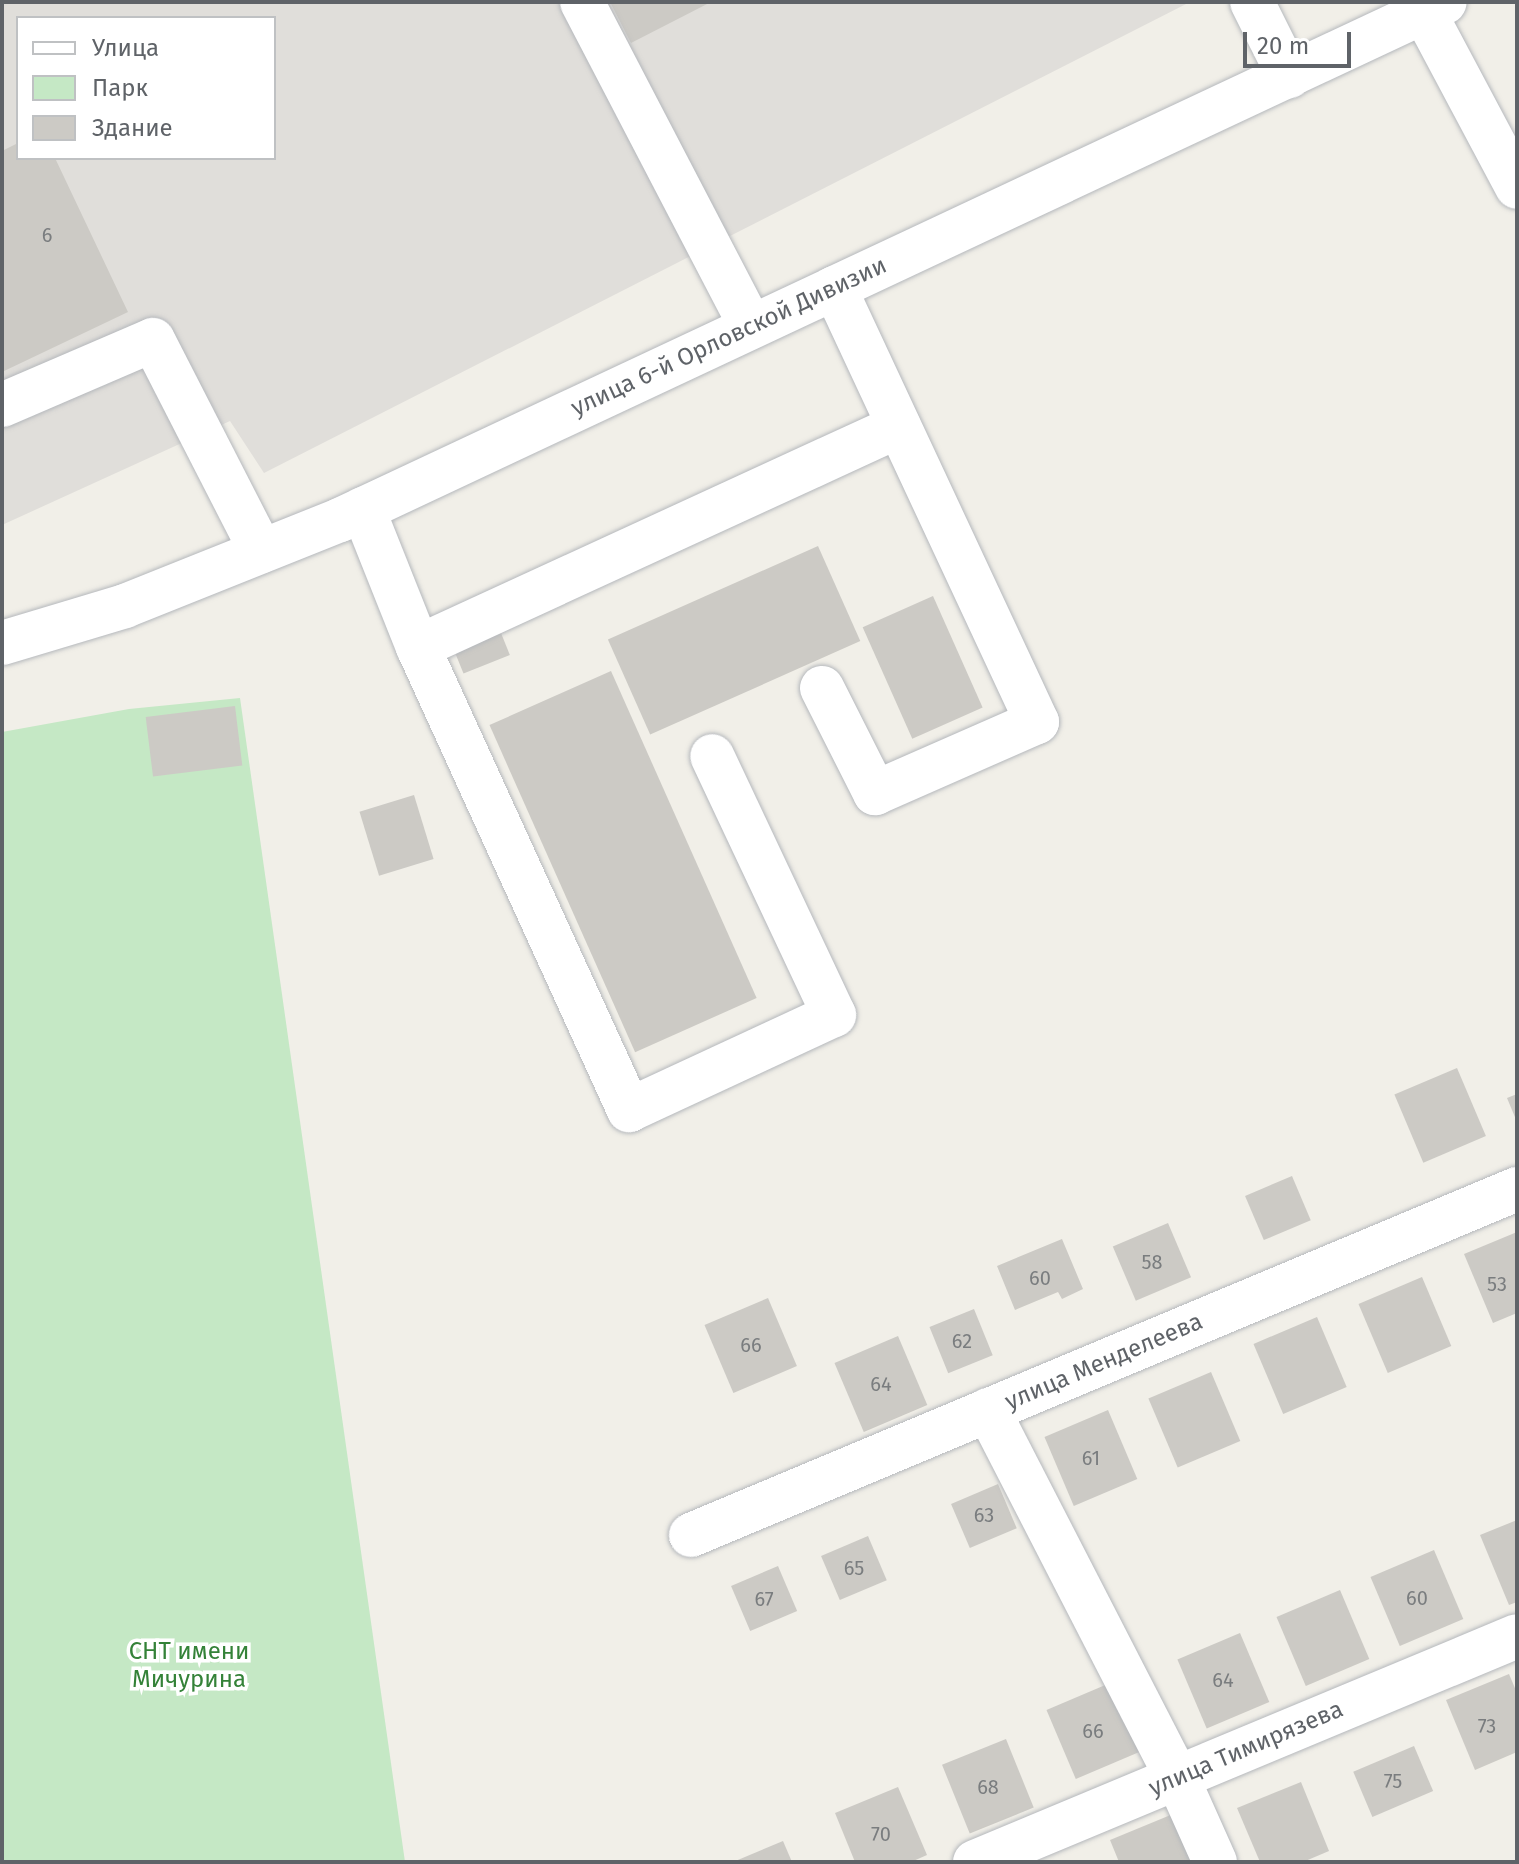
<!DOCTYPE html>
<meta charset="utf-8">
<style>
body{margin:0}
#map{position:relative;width:1519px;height:1864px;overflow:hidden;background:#f1efe8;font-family:"Fira Sans",sans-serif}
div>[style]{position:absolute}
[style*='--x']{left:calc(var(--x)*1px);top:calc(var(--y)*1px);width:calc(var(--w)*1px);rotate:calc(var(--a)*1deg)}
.industrial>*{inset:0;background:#e0deda}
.green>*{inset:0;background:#c5e8c5}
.building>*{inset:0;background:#cccac5;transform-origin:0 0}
.roads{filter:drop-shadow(0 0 2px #b5b8bc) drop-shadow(0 0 2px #b5b8bc)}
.minor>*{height:44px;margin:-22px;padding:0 22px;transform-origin:22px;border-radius:22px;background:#fff}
span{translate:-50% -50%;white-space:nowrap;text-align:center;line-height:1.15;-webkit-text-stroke:7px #fff;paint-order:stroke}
.number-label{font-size:20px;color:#7a7d7f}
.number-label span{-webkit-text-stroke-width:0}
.street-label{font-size:24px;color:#5f6368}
.park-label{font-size:24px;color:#348238}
.frame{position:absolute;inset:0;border:4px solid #5f6368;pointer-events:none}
.legend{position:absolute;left:16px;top:16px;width:260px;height:144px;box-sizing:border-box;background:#fff;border:2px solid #bfc1c3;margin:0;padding:10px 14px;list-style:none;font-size:24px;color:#5f6368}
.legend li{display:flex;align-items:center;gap:16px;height:40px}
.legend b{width:40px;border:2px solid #bfc1c3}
.scale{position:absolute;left:1243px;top:32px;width:108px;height:36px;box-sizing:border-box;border:4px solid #5f6368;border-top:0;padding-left:10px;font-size:24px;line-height:28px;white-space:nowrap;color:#5f6368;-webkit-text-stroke:6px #fff;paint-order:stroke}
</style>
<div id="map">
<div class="industrial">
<i style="clip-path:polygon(evenodd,2px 2px,1190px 2px,264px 473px,230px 421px,2px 525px,2px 2px,18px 18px,274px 18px,274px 158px,18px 158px,18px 18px)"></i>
</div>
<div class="green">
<i style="clip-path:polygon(240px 698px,405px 1862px,2px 1862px,2px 732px,129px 709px)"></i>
</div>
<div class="building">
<i style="clip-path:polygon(610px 2px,711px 2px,631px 43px)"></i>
<i style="clip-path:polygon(18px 143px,18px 158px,55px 158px,128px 312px,2px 372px,2px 151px)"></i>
<i style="left:818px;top:546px;width:104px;height:230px;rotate:66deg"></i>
<i style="left:933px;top:596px;width:122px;height:77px;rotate:66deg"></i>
<i style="left:499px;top:628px;width:29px;height:50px;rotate:68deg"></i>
<i style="left:611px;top:671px;width:358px;height:133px;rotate:66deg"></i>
<i style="left:235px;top:706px;width:60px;height:90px;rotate:83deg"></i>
<i style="left:414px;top:795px;width:67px;height:57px;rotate:73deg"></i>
<i style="left:1457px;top:1068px;width:74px;height:68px;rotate:67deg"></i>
<i style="clip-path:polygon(1517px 1094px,1517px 1122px,1507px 1098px)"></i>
<i style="left:1292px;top:1176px;width:48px;height:51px;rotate:67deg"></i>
<i style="left:1168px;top:1223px;width:59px;height:60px;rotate:67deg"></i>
<i style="clip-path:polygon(1517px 1232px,1517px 1313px,1493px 1323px,1464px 1254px)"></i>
<i style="clip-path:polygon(1062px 1239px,1083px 1289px,1062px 1299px,1058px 1292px,1015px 1310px,997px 1266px)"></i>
<i style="left:1422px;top:1277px;width:75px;height:69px;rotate:67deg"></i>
<i style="left:768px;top:1298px;width:74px;height:69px;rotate:67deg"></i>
<i style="left:974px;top:1309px;width:50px;height:48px;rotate:68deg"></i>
<i style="left:1317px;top:1317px;width:76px;height:69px;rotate:67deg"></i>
<i style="left:898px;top:1336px;width:75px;height:69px;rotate:67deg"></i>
<i style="left:1211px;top:1372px;width:75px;height:68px;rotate:67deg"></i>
<i style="left:1108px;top:1410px;width:75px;height:69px;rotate:67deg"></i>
<i style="left:998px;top:1484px;width:48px;height:51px;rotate:67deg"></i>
<i style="clip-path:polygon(1517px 1520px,1517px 1602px,1509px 1605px,1480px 1535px)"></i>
<i style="left:868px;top:1536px;width:48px;height:51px;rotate:67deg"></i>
<i style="left:1434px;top:1550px;width:75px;height:69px;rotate:67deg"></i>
<i style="left:778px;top:1566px;width:49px;height:51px;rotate:67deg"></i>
<i style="left:1340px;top:1590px;width:75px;height:69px;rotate:67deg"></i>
<i style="left:1240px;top:1633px;width:75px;height:68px;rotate:67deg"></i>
<i style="clip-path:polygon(1509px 1674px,1517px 1693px,1517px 1752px,1475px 1770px,1446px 1700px)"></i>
<i style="left:1110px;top:1683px;width:75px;height:69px;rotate:67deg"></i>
<i style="left:1006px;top:1739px;width:74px;height:69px;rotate:68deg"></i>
<i style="left:1414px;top:1746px;width:49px;height:66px;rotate:67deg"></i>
<i style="clip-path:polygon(1301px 1782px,1329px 1851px,1303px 1862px,1260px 1862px,1237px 1808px)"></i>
<i style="clip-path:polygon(898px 1787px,927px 1855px,911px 1862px,855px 1862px,835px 1813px)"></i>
<i style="clip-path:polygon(1173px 1814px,1193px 1862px,1119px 1862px,1110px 1840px)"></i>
<i style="clip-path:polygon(783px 1841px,792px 1862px,733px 1862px)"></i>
</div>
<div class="roads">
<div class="minor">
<i style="--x:582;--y:2;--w:366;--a:62.5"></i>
<i style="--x:1252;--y:2;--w:83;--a:63.4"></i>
<i style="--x:1424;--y:12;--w:198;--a:62"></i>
<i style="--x:2;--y:405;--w:164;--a:-23.3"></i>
<i style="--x:153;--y:340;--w:237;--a:62.9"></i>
<i style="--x:363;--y:509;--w:149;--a:68.3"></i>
<i style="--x:418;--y:647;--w:509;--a:65.5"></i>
<i style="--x:629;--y:1110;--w:226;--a:-24.9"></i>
<i style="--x:834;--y:1015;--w:286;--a:-115.2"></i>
<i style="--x:2;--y:643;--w:128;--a:-16.7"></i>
<i style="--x:125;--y:606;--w:232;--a:-21.8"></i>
<i style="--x:340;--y:520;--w:1220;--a:-25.12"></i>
<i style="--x:418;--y:647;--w:529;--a:-24.68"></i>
<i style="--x:822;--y:688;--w:118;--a:63.2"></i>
<i style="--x:875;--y:793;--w:177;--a:-23.7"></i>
<i style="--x:1037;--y:722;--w:479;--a:-115"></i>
<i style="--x:988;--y:1410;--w:413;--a:62.8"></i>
<i style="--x:1177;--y:1777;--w:93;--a:65.9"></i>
<i style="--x:691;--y:1535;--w:896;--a:-22.73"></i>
<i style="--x:975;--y:1862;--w:587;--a:-22.63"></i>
</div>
</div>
<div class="number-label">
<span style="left:47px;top:235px">6</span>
<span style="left:1152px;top:1262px">58</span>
<span style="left:1040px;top:1278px">60</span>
<span style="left:1497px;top:1284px">53</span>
<span style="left:962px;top:1341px">62</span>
<span style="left:751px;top:1345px">66</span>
<span style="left:881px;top:1384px">64</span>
<span style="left:1091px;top:1458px">61</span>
<span style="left:984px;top:1515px">63</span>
<span style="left:854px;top:1568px">65</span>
<span style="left:1417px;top:1598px">60</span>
<span style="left:764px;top:1599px">67</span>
<span style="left:1223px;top:1680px">64</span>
<span style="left:1487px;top:1726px">73</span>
<span style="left:1093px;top:1731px">66</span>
<span style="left:1393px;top:1781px">75</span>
<span style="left:988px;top:1787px">68</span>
<span style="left:881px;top:1834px">70</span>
</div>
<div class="street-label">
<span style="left:729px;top:337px;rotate:-25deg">улица 6-й Орловской Дивизии</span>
<span style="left:1104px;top:1362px;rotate:-23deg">улица Менделеева</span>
<span style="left:1246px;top:1749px;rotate:-23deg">улица Тимирязева</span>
</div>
<div class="park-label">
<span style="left:189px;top:1666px">СНТ имени<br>Мичурина</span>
</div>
<div class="frame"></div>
<ul class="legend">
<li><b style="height:10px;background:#fff"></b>Улица</li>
<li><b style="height:22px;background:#c5e8c5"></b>Парк</li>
<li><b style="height:22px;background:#cccac5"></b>Здание</li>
</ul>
<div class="scale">20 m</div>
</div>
